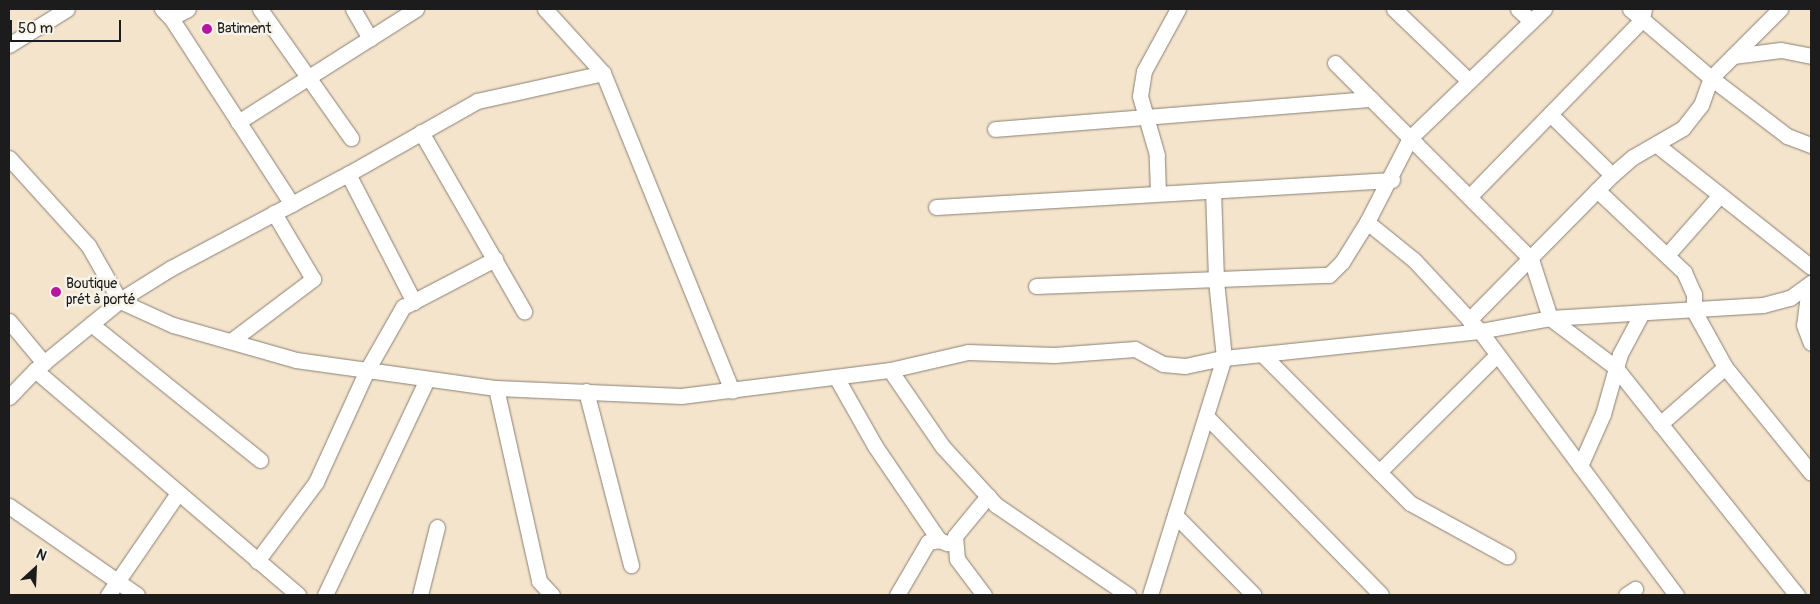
<!DOCTYPE html>
<meta charset="utf-8">
<style>
body{margin:0}
#map{position:relative;width:1820px;height:604px;overflow:hidden;background:#f5e4cc;font-family:Pangolin,sans-serif}
div>[style]{position:absolute}
[style*='--x']{left:calc(var(--x)*1px);top:calc(var(--y)*1px);width:calc(var(--w)*1px);rotate:calc(var(--a)*1deg)}
.roads{filter:drop-shadow(0 0 1px #888074) drop-shadow(0 0 1px #888074)}
.minor>*{height:15px;margin:-7.5px;padding:0 7.5px;transform-origin:7.5px;border-radius:7.5px;background:#fff}
.dots>*{width:14px;height:14px;translate:-50% -50%;box-sizing:border-box;border:2px solid #f7f3e8;border-radius:50%}
span{translate:-50% -50%;white-space:nowrap;text-align:center;line-height:1.15;-webkit-text-stroke:5px #f7f3e8;paint-order:stroke}
.poi-label{font-size:14px;color:#1c1c1c}
.left{translate:0 -50%;text-align:left}
.frame{position:absolute;inset:0;border:10px solid #1c1c1c;pointer-events:none}
.north{position:absolute;left:10px;top:544px;width:50px;height:50px;-webkit-text-stroke:4px #f7f3e8;paint-order:stroke;rotate:25deg;font-size:14px;font-weight:700;line-height:20px;text-align:center;color:#1c1c1c}
.north::after{content:'';display:block;margin:auto;width:18px;height:22px;background:#1c1c1c;clip-path:polygon(50% 0,100% 100%,50% 72%,0 100%)}
.scale{position:absolute;left:10px;top:20px;width:111px;height:22px;box-sizing:border-box;border:2px solid #1c1c1c;border-top:0;padding-left:6px;font-size:15px;line-height:18px;white-space:nowrap;color:#1c1c1c;-webkit-text-stroke:4px #f7f3e8;paint-order:stroke}
</style>
<div id="map">
<div class="roads">
<div class="minor">
<i style="--x:162;--y:9;--w:13;--a:45"></i>
<i style="--x:171;--y:18;--w:222;--a:57"></i>
<i style="--x:260;--y:9;--w:158;--a:54.8"></i>
<i style="--x:353;--y:9;--w:34;--a:60"></i>
<i style="--x:545;--y:9;--w:86;--a:47.8"></i>
<i style="--x:603;--y:73;--w:343;--a:67.9"></i>
<i style="--x:1394;--y:9;--w:104;--a:43.8"></i>
<i style="--x:1518;--y:9;--w:18;--a:43"></i>
<i style="--x:1544;--y:9;--w:186;--a:136.1"></i>
<i style="--x:1410;--y:138;--w:94;--a:117.1"></i>
<i style="--x:1367;--y:222;--w:60;--a:39"></i>
<i style="--x:1414;--y:260;--w:97;--a:47.1"></i>
<i style="--x:1480;--y:331;--w:329;--a:53.4"></i>
<i style="--x:1630;--y:9;--w:106;--a:40.4"></i>
<i style="--x:1711;--y:78;--w:96;--a:37.3"></i>
<i style="--x:1787;--y:136;--w:26;--a:21"></i>
<i style="--x:171;--y:18;--w:19;--a:-28"></i>
<i style="--x:9;--y:45;--w:68;--a:-31.8"></i>
<i style="--x:1733;--y:56;--w:48;--a:-7.1"></i>
<i style="--x:1781;--y:50;--w:31;--a:11"></i>
<i style="--x:1335;--y:63;--w:277;--a:45"></i>
<i style="--x:1531;--y:259;--w:62;--a:72.1"></i>
<i style="--x:1550;--y:318;--w:213;--a:-3.5"></i>
<i style="--x:1763;--y:305;--w:28;--a:-15"></i>
<i style="--x:1790;--y:298;--w:26;--a:-36"></i>
<i style="--x:1550;--y:114;--w:87;--a:44.5"></i>
<i style="--x:238;--y:122;--w:211;--a:-32.4"></i>
<i style="--x:995;--y:129;--w:377;--a:-4.6"></i>
<i style="--x:421;--y:132;--w:207;--a:60.1"></i>
<i style="--x:1657;--y:145;--w:196;--a:38.4"></i>
<i style="--x:9;--y:158;--w:118;--a:47.8"></i>
<i style="--x:88;--y:245;--w:64;--a:60.3"></i>
<i style="--x:120;--y:301;--w:58;--a:24.4"></i>
<i style="--x:173;--y:325;--w:128;--a:15.9"></i>
<i style="--x:296;--y:360;--w:202;--a:8"></i>
<i style="--x:496;--y:388;--w:185;--a:2.5"></i>
<i style="--x:681;--y:396;--w:211;--a:-7.1"></i>
<i style="--x:890;--y:370;--w:80;--a:-13"></i>
<i style="--x:968;--y:352;--w:86;--a:2"></i>
<i style="--x:1054;--y:355;--w:81;--a:-4.2"></i>
<i style="--x:1135;--y:349;--w:32;--a:28"></i>
<i style="--x:1163;--y:364;--w:22;--a:5"></i>
<i style="--x:1185;--y:366;--w:40;--a:-12"></i>
<i style="--x:1224;--y:358;--w:257;--a:-6"></i>
<i style="--x:1480;--y:331;--w:71;--a:-10.5"></i>
<i style="--x:1550;--y:318;--w:81;--a:37"></i>
<i style="--x:1615;--y:367;--w:292;--a:51.4"></i>
<i style="--x:348;--y:174;--w:144;--a:62.7"></i>
<i style="--x:1597;--y:190;--w:120;--a:43.3"></i>
<i style="--x:1684;--y:272;--w:24;--a:66"></i>
<i style="--x:1694;--y:294;--w:17;--a:90"></i>
<i style="--x:1694;--y:311;--w:64;--a:61"></i>
<i style="--x:1725;--y:367;--w:136;--a:50.9"></i>
<i style="--x:1158;--y:193;--w:38;--a:-92"></i>
<i style="--x:1157;--y:155;--w:61;--a:-106.1"></i>
<i style="--x:1140;--y:96;--w:25;--a:-81"></i>
<i style="--x:1144;--y:71;--w:71;--a:-61.3"></i>
<i style="--x:1469;--y:197;--w:248;--a:-45.7"></i>
<i style="--x:1642;--y:20;--w:11;--a:-80"></i>
<i style="--x:936;--y:207;--w:457;--a:-3.4"></i>
<i style="--x:1667;--y:255;--w:80;--a:-48.5"></i>
<i style="--x:1036;--y:286;--w:293;--a:-2.2"></i>
<i style="--x:1329;--y:275;--w:18;--a:-45"></i>
<i style="--x:1342;--y:262;--w:47;--a:-58"></i>
<i style="--x:1809;--y:286;--w:39;--a:97"></i>
<i style="--x:1804;--y:325;--w:19;--a:69"></i>
<i style="--x:1469;--y:320;--w:204;--a:-45.4"></i>
<i style="--x:1612;--y:175;--w:28;--a:-41"></i>
<i style="--x:1633;--y:157;--w:58;--a:-30.1"></i>
<i style="--x:1683;--y:128;--w:29;--a:-52"></i>
<i style="--x:1701;--y:105;--w:29;--a:-70"></i>
<i style="--x:1711;--y:78;--w:98;--a:-45"></i>
<i style="--x:9;--y:321;--w:55;--a:50.2"></i>
<i style="--x:91;--y:324;--w:217;--a:38.8"></i>
<i style="--x:231;--y:341;--w:103;--a:-37.1"></i>
<i style="--x:313;--y:279;--w:77;--a:-120.6"></i>
<i style="--x:1262;--y:354;--w:210;--a:45.2"></i>
<i style="--x:1410;--y:503;--w:111;--a:28.7"></i>
<i style="--x:35;--y:370;--w:346;--a:40.5"></i>
<i style="--x:890;--y:370;--w:93;--a:55.5"></i>
<i style="--x:943;--y:447;--w:79;--a:47.6"></i>
<i style="--x:996;--y:505;--w:160;--a:34.3"></i>
<i style="--x:836;--y:377;--w:79;--a:60.5"></i>
<i style="--x:875;--y:446;--w:114;--a:55.8"></i>
<i style="--x:496;--y:388;--w:198;--a:77.4"></i>
<i style="--x:539;--y:581;--w:19;--a:47"></i>
<i style="--x:586;--y:391;--w:180;--a:75.5"></i>
<i style="--x:9;--y:397;--w:37;--a:-46"></i>
<i style="--x:35;--y:370;--w:114;--a:-39.3"></i>
<i style="--x:123;--y:298;--w:57;--a:-32"></i>
<i style="--x:171;--y:268;--w:200;--a:-28"></i>
<i style="--x:348;--y:174;--w:148;--a:-29.5"></i>
<i style="--x:477;--y:101;--w:129;--a:-12.5"></i>
<i style="--x:1206;--y:416;--w:250;--a:45.6"></i>
<i style="--x:1660;--y:424;--w:86;--a:-41.2"></i>
<i style="--x:1580;--y:466;--w:57;--a:-66.1"></i>
<i style="--x:1603;--y:414;--w:62;--a:-74.2"></i>
<i style="--x:1620;--y:354;--w:47;--a:-61.8"></i>
<i style="--x:1379;--y:472;--w:166;--a:-44.8"></i>
<i style="--x:9;--y:506;--w:156;--a:34.8"></i>
<i style="--x:1175;--y:515;--w:112;--a:45.4"></i>
<i style="--x:257;--y:561;--w:99;--a:-53.2"></i>
<i style="--x:316;--y:482;--w:123;--a:-65.5"></i>
<i style="--x:367;--y:370;--w:73;--a:-60.3"></i>
<i style="--x:403;--y:307;--w:104;--a:-27.6"></i>
<i style="--x:108;--y:595;--w:124;--a:-55.5"></i>
<i style="--x:325;--y:595;--w:239;--a:-64.7"></i>
<i style="--x:420;--y:595;--w:70;--a:-76"></i>
<i style="--x:897;--y:595;--w:61;--a:-59.7"></i>
<i style="--x:928;--y:542;--w:11;--a:-10"></i>
<i style="--x:939;--y:540;--w:9;--a:21"></i>
<i style="--x:984;--y:595;--w:45;--a:-126.9"></i>
<i style="--x:957;--y:559;--w:23;--a:-95"></i>
<i style="--x:955;--y:536;--w:52;--a:-50.5"></i>
<i style="--x:1150;--y:595;--w:248;--a:-72.7"></i>
<i style="--x:1224;--y:358;--w:78;--a:-95.9"></i>
<i style="--x:1216;--y:280;--w:89;--a:-91.9"></i>
<i style="--x:1626;--y:595;--w:11;--a:-34"></i>
</div>
</div>
<div class="dots">
<i style="left:207px;top:29px;background:#b5179e"></i>
<i style="left:56px;top:292px;background:#b5179e"></i>
</div>
<div class="poi-label">
<span class="left" style="left:217px;top:29px">Batiment</span>
<span class="left" style="left:66px;top:292px">Boutique<br>prét à porté</span>
</div>
<div class="frame"></div>
<div class="north">N</div>
<div class="scale">50 m</div>
</div>
